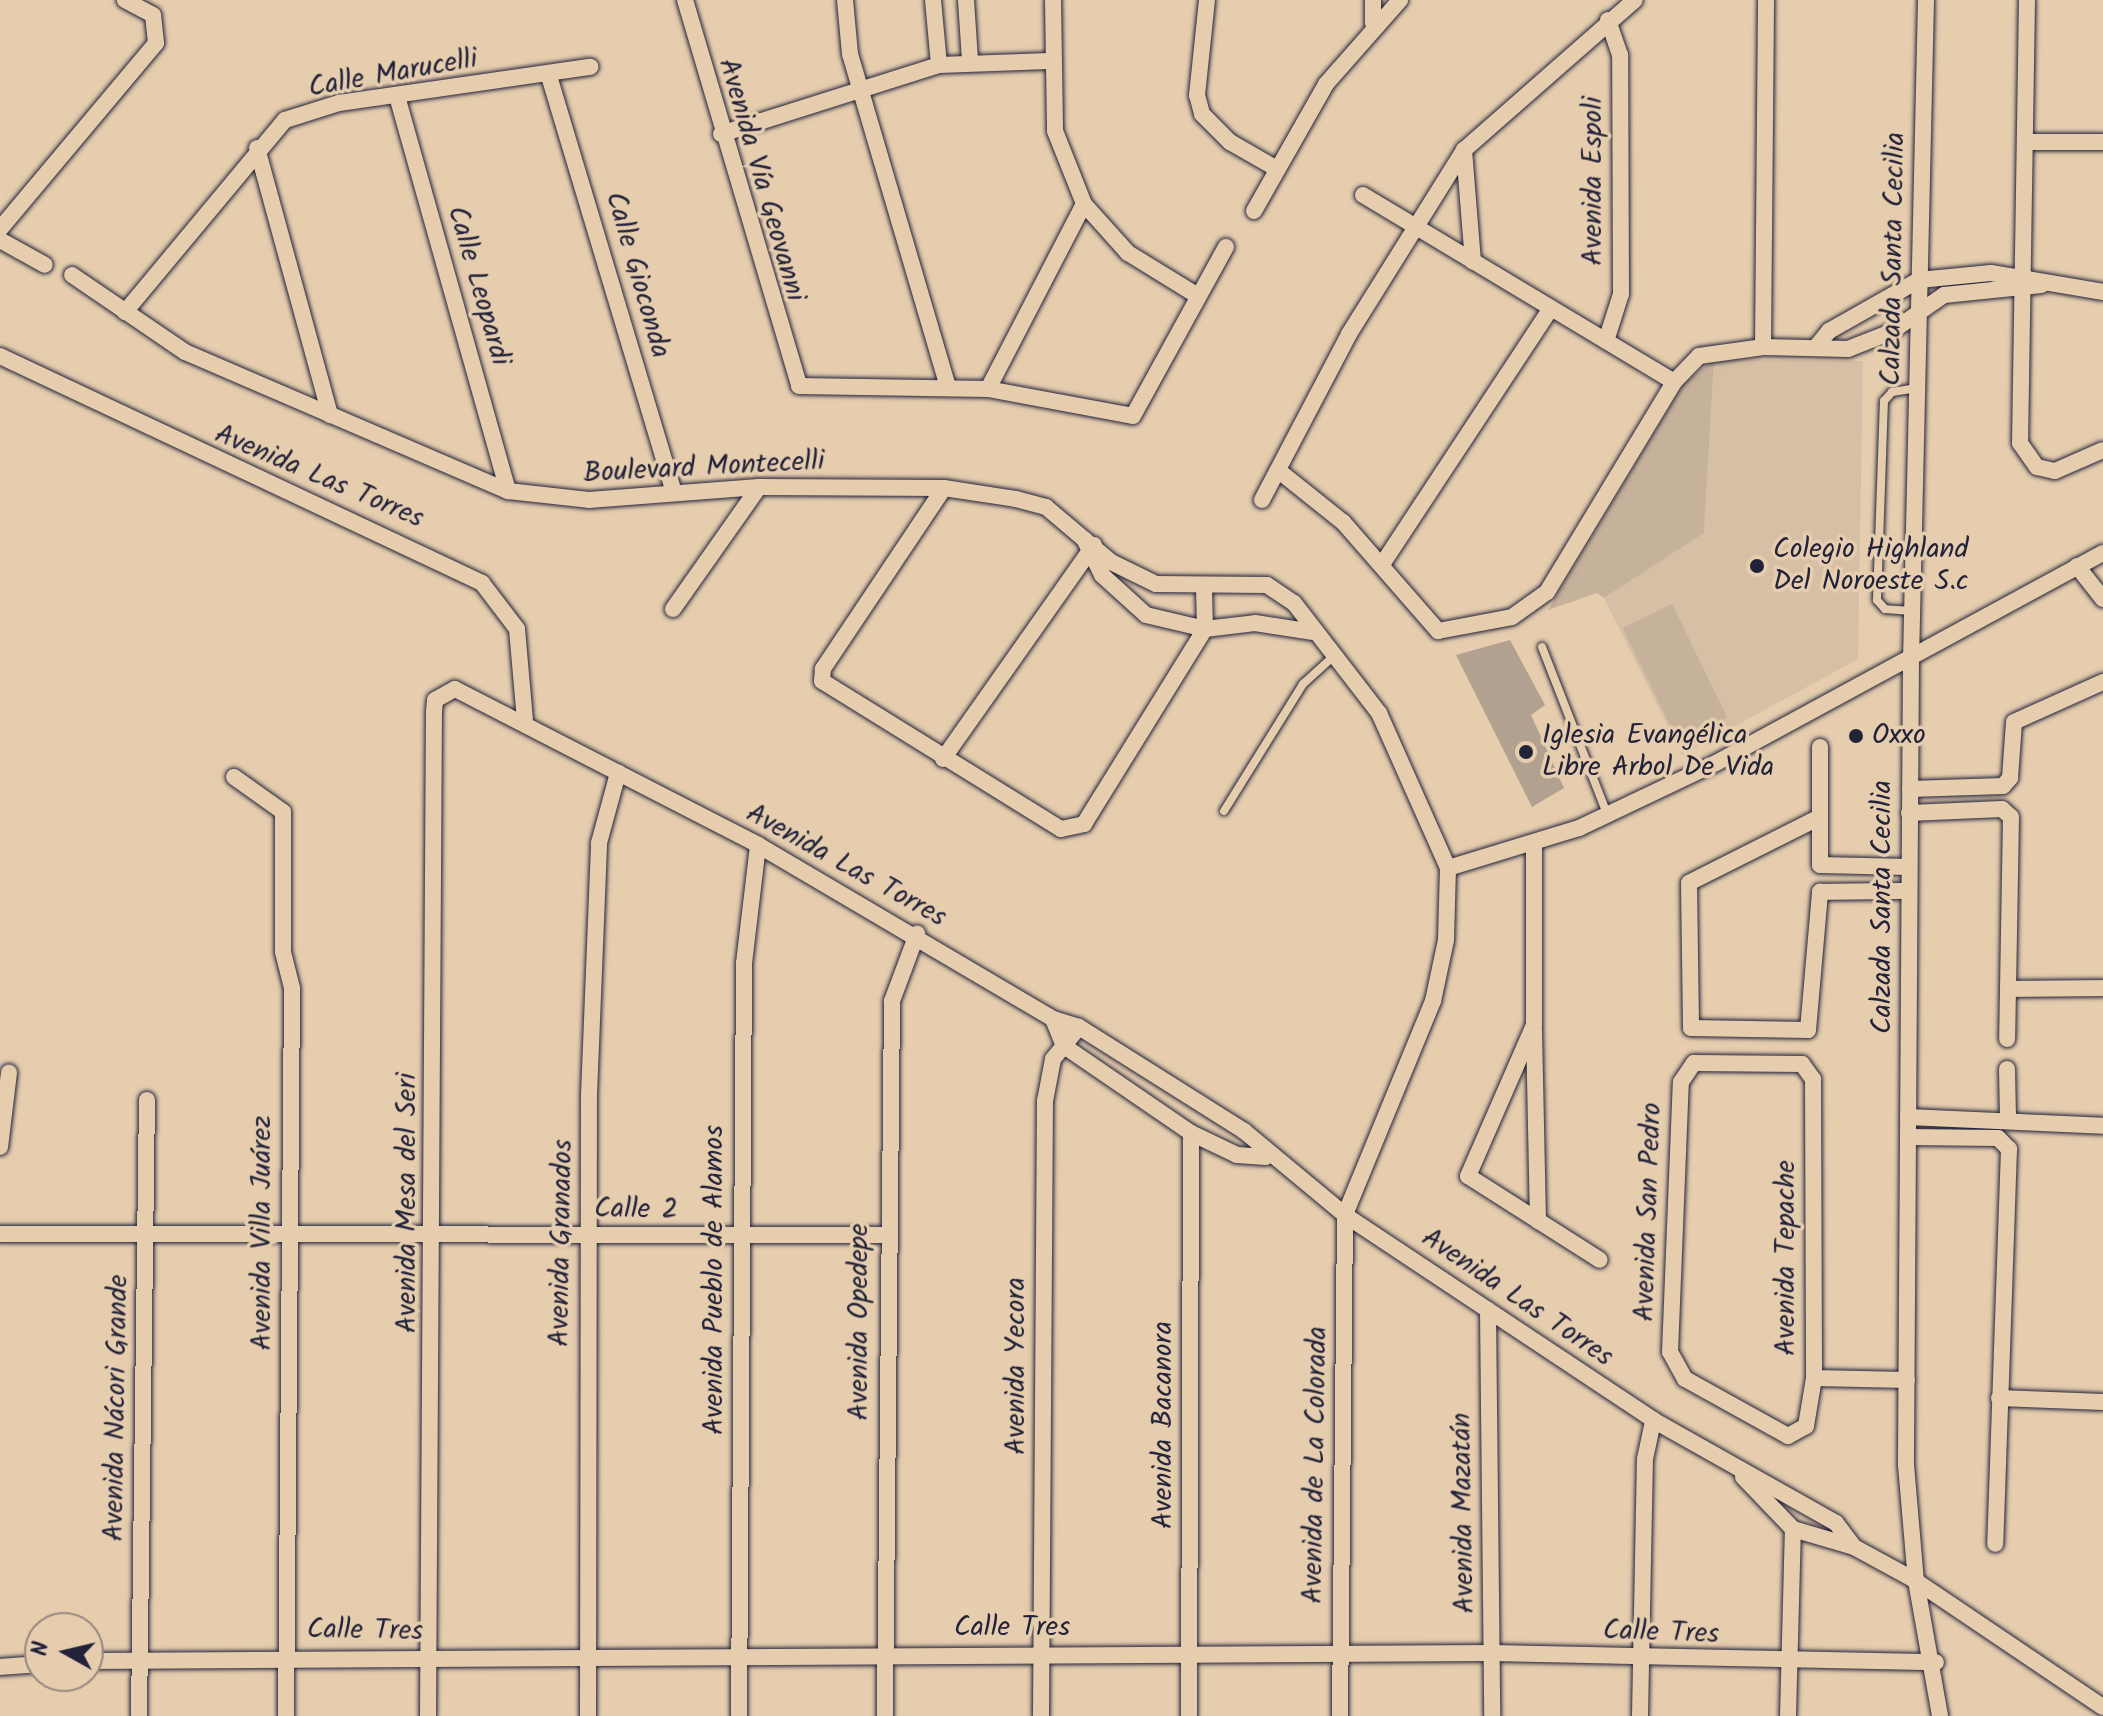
<!DOCTYPE html>
<meta charset="utf-8">
<style>
body{margin:0}
#map{position:relative;width:2103px;height:1716px;overflow:hidden;background:#e5cdae;font-family:Kalam,sans-serif}
div>[style]{position:absolute}
[style*='--x']{left:calc(var(--x)*1px);top:calc(var(--y)*1px);width:calc(var(--w)*1px);rotate:calc(var(--a)*1deg)}
.built>*{inset:0;background:#d6c0a5}
.green>*{inset:0;background:#c6b19b;transform-origin:0 0}
.building>*{inset:0;background:#b2a090}
.roads{filter:drop-shadow(0 0 2px #22223b) drop-shadow(0 0 2px #22223b)}
.service>*{height:8px;margin:-4px;padding:0 4px;transform-origin:4px;border-radius:4px;background:#e5cdae}
.minor>*{height:16px;margin:-8px;padding:0 8px;transform-origin:8px;border-radius:8px;background:#e5cdae}
.dots>*{width:22px;height:22px;translate:-50% -50%;box-sizing:border-box;border:4px solid #e5cdae;border-radius:50%}
span{translate:-50% -50%;white-space:nowrap;text-align:center;line-height:1.15;-webkit-text-stroke:7px #e5cdae;paint-order:stroke}
.street-label{font-size:28px;color:#22223b}
.poi-label{font-size:28px;color:#22223b}
.left{translate:0 -50%;text-align:left}
.north{position:absolute;left:24px;top:1612px;width:80px;height:80px;box-sizing:border-box;background:#e5cdae;border:2px solid #978980;border-radius:50%;rotate:278deg;font-size:22px;font-weight:700;line-height:32px;text-align:center;color:#22223b}
.north::after{content:'';display:block;margin:auto;width:28px;height:36px;background:#22223b;clip-path:polygon(50% 0,100% 100%,50% 72%,0 100%)}
</style>
<div id="map">
<div class="built">
<i style="clip-path:polygon(1714px 359px,1863px 361px,1858px 659px,1682px 755px,1604px 598px,1704px 533px)"></i>
</div>
<div class="green">
<i style="clip-path:polygon(1714px 359px,1704px 533px,1604px 598px,1597px 593px,1548px 610px,1683px 385px)"></i>
<i style="left:1672px;top:604px;width:126px;height:55px;rotate:64deg"></i>
</div>
<div class="building">
<i style="clip-path:polygon(1510px 640px,1545px 705px,1531px 715px,1564px 788px,1532px 807px,1456px 655px)"></i>
</div>
<div class="roads">
<div class="service">
<i style="--x:1912;--y:611;--w:27;--a:-176"></i>
<i style="--x:1885;--y:609;--w:12;--a:-132"></i>
<i style="--x:1877;--y:600;--w:199;--a:-88"></i>
<i style="--x:1884;--y:401;--w:12;--a:-48"></i>
<i style="--x:1892;--y:392;--w:24;--a:-9"></i>
<i style="--x:1542;--y:647;--w:179;--a:68.7"></i>
<i style="--x:1224;--y:811;--w:150;--a:-58.1"></i>
<i style="--x:1303;--y:684;--w:42;--a:-42.1"></i>
</div>
<div class="minor">
<i style="--x:685;--y:0;--w:402;--a:73.5"></i>
<i style="--x:799;--y:386;--w:189;--a:0.9"></i>
<i style="--x:988;--y:389;--w:147;--a:10.5"></i>
<i style="--x:1133;--y:416;--w:193;--a:-61.2"></i>
<i style="--x:845;--y:0;--w:54;--a:84.7"></i>
<i style="--x:850;--y:54;--w:346;--a:73.6"></i>
<i style="--x:933;--y:0;--w:65;--a:84.7"></i>
<i style="--x:966;--y:0;--w:60;--a:86.2"></i>
<i style="--x:1053;--y:0;--w:131;--a:89.1"></i>
<i style="--x:1055;--y:131;--w:79;--a:68.3"></i>
<i style="--x:1084;--y:204;--w:66;--a:48.1"></i>
<i style="--x:1128;--y:253;--w:82;--a:31.6"></i>
<i style="--x:1207;--y:0;--w:96;--a:96"></i>
<i style="--x:1197;--y:95;--w:20;--a:75"></i>
<i style="--x:1202;--y:114;--w:40;--a:45"></i>
<i style="--x:1230;--y:142;--w:54;--a:29.9"></i>
<i style="--x:1926;--y:0;--w:660;--a:91.3"></i>
<i style="--x:1911;--y:660;--w:805;--a:90.36"></i>
<i style="--x:1906;--y:1465;--w:116;--a:85.1"></i>
<i style="--x:1916;--y:1581;--w:137;--a:79.9"></i>
<i style="--x:2027;--y:0;--w:443;--a:90.9"></i>
<i style="--x:2020;--y:443;--w:29;--a:55"></i>
<i style="--x:2037;--y:467;--w:18;--a:13"></i>
<i style="--x:2055;--y:471;--w:52;--a:-23.6"></i>
<i style="--x:1373;--y:23;--w:23;--a:-90"></i>
<i style="--x:549;--y:76;--w:432;--a:73.3"></i>
<i style="--x:397;--y:96;--w:410;--a:74.3"></i>
<i style="--x:721;--y:134;--w:229;--a:-17.6"></i>
<i style="--x:939;--y:65;--w:110;--a:-2.1"></i>
<i style="--x:2028;--y:142;--w:75;--a:0"></i>
<i style="--x:257;--y:148;--w:277;--a:74.7"></i>
<i style="--x:1464;--y:150;--w:112;--a:85.4"></i>
<i style="--x:1363;--y:195;--w:363;--a:31"></i>
<i style="--x:1254;--y:211;--w:146;--a:-60.4"></i>
<i style="--x:1326;--y:84;--w:112;--a:-48.6"></i>
<i style="--x:0;--y:229;--w:243;--a:-50"></i>
<i style="--x:156;--y:43;--w:28;--a:-96"></i>
<i style="--x:153;--y:15;--w:32;--a:-152"></i>
<i style="--x:0;--y:240;--w:51;--a:29.1"></i>
<i style="--x:72;--y:275;--w:137;--a:34.3"></i>
<i style="--x:185;--y:352;--w:352;--a:23.3"></i>
<i style="--x:508;--y:491;--w:81;--a:6.3"></i>
<i style="--x:589;--y:500;--w:170;--a:-4.4"></i>
<i style="--x:759;--y:487;--w:185;--a:0.3"></i>
<i style="--x:944;--y:488;--w:73;--a:8.7"></i>
<i style="--x:1016;--y:499;--w:31;--a:15"></i>
<i style="--x:1046;--y:507;--w:85;--a:40.2"></i>
<i style="--x:1111;--y:562;--w:50;--a:26.1"></i>
<i style="--x:1156;--y:584;--w:111;--a:0.5"></i>
<i style="--x:1267;--y:585;--w:32;--a:34"></i>
<i style="--x:1294;--y:603;--w:139;--a:52.3"></i>
<i style="--x:1379;--y:713;--w:170;--a:66"></i>
<i style="--x:1448;--y:868;--w:72;--a:91.6"></i>
<i style="--x:1446;--y:940;--w:62;--a:102"></i>
<i style="--x:1433;--y:1001;--w:231;--a:112.4"></i>
<i style="--x:1345;--y:1215;--w:501;--a:90.57"></i>
<i style="--x:125;--y:312;--w:250;--a:-50.2"></i>
<i style="--x:285;--y:120;--w:57;--a:-17.5"></i>
<i style="--x:339;--y:103;--w:254;--a:-8.2"></i>
<i style="--x:1606;--y:341;--w:49;--a:-72.3"></i>
<i style="--x:1621;--y:294;--w:239;--a:-90.2"></i>
<i style="--x:1620;--y:55;--w:37;--a:-109"></i>
<i style="--x:1763;--y:347;--w:347;--a:-89.5"></i>
<i style="--x:1816;--y:347;--w:21;--a:-51"></i>
<i style="--x:1829;--y:331;--w:103;--a:-29.5"></i>
<i style="--x:1919;--y:280;--w:72;--a:-5.6"></i>
<i style="--x:1991;--y:273;--w:114;--a:9.6"></i>
<i style="--x:0;--y:356;--w:533;--a:25.22"></i>
<i style="--x:482;--y:583;--w:58;--a:52.7"></i>
<i style="--x:517;--y:629;--w:91;--a:85"></i>
<i style="--x:988;--y:389;--w:208;--a:-62.6"></i>
<i style="--x:1279;--y:471;--w:82;--a:38.6"></i>
<i style="--x:1343;--y:522;--w:145;--a:48.9"></i>
<i style="--x:1438;--y:631;--w:75;--a:-10.7"></i>
<i style="--x:1512;--y:617;--w:43;--a:-35.5"></i>
<i style="--x:1547;--y:592;--w:245;--a:-58.8"></i>
<i style="--x:1674;--y:382;--w:36;--a:-46"></i>
<i style="--x:1699;--y:356;--w:65;--a:-8"></i>
<i style="--x:1763;--y:347;--w:85;--a:1.3"></i>
<i style="--x:1848;--y:349;--w:46;--a:-21.6"></i>
<i style="--x:1891;--y:332;--w:65;--a:-34.9"></i>
<i style="--x:1944;--y:295;--w:98;--a:-5.9"></i>
<i style="--x:944;--y:488;--w:218;--a:123.8"></i>
<i style="--x:823;--y:669;--w:12;--a:95"></i>
<i style="--x:822;--y:681;--w:281;--a:31.8"></i>
<i style="--x:1061;--y:829;--w:24;--a:-12"></i>
<i style="--x:1084;--y:824;--w:229;--a:-58.2"></i>
<i style="--x:1205;--y:629;--w:40;--a:-91.4"></i>
<i style="--x:1262;--y:500;--w:187;--a:-62.3"></i>
<i style="--x:1349;--y:334;--w:217;--a:-58"></i>
<i style="--x:1464;--y:150;--w:227;--a:-41.3"></i>
<i style="--x:1084;--y:539;--w:40;--a:63.4"></i>
<i style="--x:1102;--y:575;--w:59;--a:42.3"></i>
<i style="--x:1146;--y:615;--w:61;--a:13.3"></i>
<i style="--x:1205;--y:629;--w:50;--a:-6.8"></i>
<i style="--x:1255;--y:623;--w:59;--a:8.8"></i>
<i style="--x:1383;--y:563;--w:305;--a:-56.6"></i>
<i style="--x:2077;--y:566;--w:42;--a:51.8"></i>
<i style="--x:673;--y:609;--w:149;--a:-54.8"></i>
<i style="--x:1820;--y:747;--w:118;--a:90"></i>
<i style="--x:1820;--y:865;--w:89;--a:1.3"></i>
<i style="--x:943;--y:759;--w:262;--a:-54.8"></i>
<i style="--x:234;--y:777;--w:60;--a:35.5"></i>
<i style="--x:283;--y:812;--w:140;--a:90"></i>
<i style="--x:283;--y:952;--w:38;--a:76"></i>
<i style="--x:292;--y:989;--w:727;--a:90.47"></i>
<i style="--x:1910;--y:789;--w:93;--a:-1.8"></i>
<i style="--x:2003;--y:786;--w:11;--a:-49"></i>
<i style="--x:2010;--y:778;--w:56;--a:-85.9"></i>
<i style="--x:2014;--y:722;--w:98;--a:-24.2"></i>
<i style="--x:1909;--y:813;--w:93;--a:-2.5"></i>
<i style="--x:2002;--y:809;--w:12;--a:42"></i>
<i style="--x:2011;--y:817;--w:222;--a:91"></i>
<i style="--x:1818;--y:818;--w:144;--a:153.3"></i>
<i style="--x:1689;--y:883;--w:145;--a:89.2"></i>
<i style="--x:1691;--y:1028;--w:117;--a:1"></i>
<i style="--x:1808;--y:1030;--w:139;--a:-85"></i>
<i style="--x:1820;--y:892;--w:88;--a:-0.7"></i>
<i style="--x:1534;--y:846;--w:179;--a:90"></i>
<i style="--x:1534;--y:1025;--w:165;--a:113.6"></i>
<i style="--x:1468;--y:1176;--w:156;--a:32.5"></i>
<i style="--x:1448;--y:868;--w:137;--a:-17"></i>
<i style="--x:1579;--y:828;--w:152;--a:-25.4"></i>
<i style="--x:1716;--y:763;--w:440;--a:-28.5"></i>
<i style="--x:2011;--y:989;--w:92;--a:-0.6"></i>
<i style="--x:1053;--y:1019;--w:29;--a:68"></i>
<i style="--x:1064;--y:1046;--w:154;--a:34.4"></i>
<i style="--x:1191;--y:1133;--w:51;--a:25.6"></i>
<i style="--x:1237;--y:1155;--w:29;--a:4"></i>
<i style="--x:1534;--y:1030;--w:191;--a:88.8"></i>
<i style="--x:1694;--y:1063;--w:108;--a:0.5"></i>
<i style="--x:1802;--y:1064;--w:19;--a:54"></i>
<i style="--x:1813;--y:1079;--w:299;--a:89.8"></i>
<i style="--x:1814;--y:1378;--w:49;--a:99.5"></i>
<i style="--x:1806;--y:1426;--w:21;--a:151"></i>
<i style="--x:1788;--y:1436;--w:118;--a:-151"></i>
<i style="--x:1685;--y:1379;--w:31;--a:-119"></i>
<i style="--x:1670;--y:1352;--w:270;--a:-87.7"></i>
<i style="--x:1681;--y:1082;--w:23;--a:-56"></i>
<i style="--x:2007;--y:1069;--w:49;--a:88.8"></i>
<i style="--x:1908;--y:1117;--w:195;--a:2.6"></i>
<i style="--x:1908;--y:1137;--w:90;--a:0.6"></i>
<i style="--x:1998;--y:1138;--w:16;--a:45"></i>
<i style="--x:2009;--y:1149;--w:395;--a:92"></i>
<i style="--x:0;--y:1147;--w:75;--a:-83.1"></i>
<i style="--x:0;--y:1234;--w:887;--a:0.06"></i>
<i style="--x:1488;--y:1310;--w:406;--a:89.4"></i>
<i style="--x:1814;--y:1378;--w:93;--a:1.2"></i>
<i style="--x:1999;--y:1398;--w:104;--a:2.2"></i>
<i style="--x:1743;--y:1477;--w:72;--a:46.1"></i>
<i style="--x:1793;--y:1529;--w:64;--a:16.4"></i>
<i style="--x:1854;--y:1547;--w:71;--a:28.7"></i>
<i style="--x:1916;--y:1581;--w:225;--a:34"></i>
<i style="--x:88;--y:1661;--w:1404;--a:-0.33"></i>
<i style="--x:1492;--y:1653;--w:444;--a:1.2"></i>
<i style="--x:0;--y:1667;--w:40;--a:-4.3"></i>
<i style="--x:139;--y:1716;--w:616;--a:-89.26"></i>
<i style="--x:428;--y:1716;--w:1004;--a:-89.66"></i>
<i style="--x:434;--y:712;--w:12;--a:-85"></i>
<i style="--x:435;--y:700;--w:23;--a:-29"></i>
<i style="--x:455;--y:689;--w:341;--a:27.2"></i>
<i style="--x:758;--y:845;--w:342;--a:30.5"></i>
<i style="--x:1053;--y:1019;--w:27;--a:17"></i>
<i style="--x:1079;--y:1027;--w:195;--a:32.2"></i>
<i style="--x:1244;--y:1131;--w:131;--a:39.7"></i>
<i style="--x:1345;--y:1215;--w:370;--a:33.6"></i>
<i style="--x:1653;--y:1420;--w:210;--a:29.4"></i>
<i style="--x:1836;--y:1523;--w:30;--a:53"></i>
<i style="--x:588;--y:1716;--w:621;--a:-89.91"></i>
<i style="--x:589;--y:1095;--w:252;--a:-87.7"></i>
<i style="--x:599;--y:843;--w:73;--a:-74.8"></i>
<i style="--x:739;--y:1716;--w:753;--a:-89.62"></i>
<i style="--x:744;--y:963;--w:119;--a:-83.2"></i>
<i style="--x:885;--y:1716;--w:715;--a:-89.44"></i>
<i style="--x:892;--y:1001;--w:72;--a:-69.5"></i>
<i style="--x:1041;--y:1716;--w:615;--a:-89.63"></i>
<i style="--x:1045;--y:1101;--w:43;--a:-79.2"></i>
<i style="--x:1053;--y:1059;--w:41;--a:-50.9"></i>
<i style="--x:1189;--y:1716;--w:583;--a:-89.8"></i>
<i style="--x:1640;--y:1716;--w:257;--a:-88.9"></i>
<i style="--x:1645;--y:1459;--w:40;--a:-78"></i>
<i style="--x:1788;--y:1716;--w:187;--a:-88.5"></i>
</div>
</div>
<div class="dots">
<i style="left:1757px;top:566px;background:#22223b"></i>
<i style="left:1856px;top:736px;background:#22223b"></i>
<i style="left:1526px;top:752px;background:#22223b"></i>
</div>
<div class="street-label">
<span style="left:393px;top:74px;rotate:-10deg">Calle Marucelli</span>
<span style="left:761px;top:180px;rotate:74deg">Avenida Vía Geovanni</span>
<span style="left:1594px;top:181px;rotate:-90deg">Avenida Espoli</span>
<span style="left:1894px;top:259px;rotate:-89deg">Calzada Santa Cecilia</span>
<span style="left:637px;top:275px;rotate:74deg">Calle Gioconda</span>
<span style="left:478px;top:286px;rotate:74deg">Calle Leopardi</span>
<span style="left:704px;top:468px;rotate:-3deg">Boulevard Montecelli</span>
<span style="left:319px;top:477px;rotate:23deg">Avenida Las Torres</span>
<span style="left:846px;top:866px;rotate:29deg">Avenida Las Torres</span>
<span style="left:1883px;top:907px;rotate:-90deg">Calzada Santa Cecilia</span>
<span style="left:408px;top:1203px;rotate:-90deg">Avenida Mesa del Seri</span>
<span style="left:636px;top:1210px;rotate:1deg">Calle 2</span>
<span style="left:1649px;top:1212px;rotate:-88deg">Avenida San Pedro</span>
<span style="left:263px;top:1233px;rotate:-90deg">Avenida Villa Juárez</span>
<span style="left:562px;top:1243px;rotate:-89deg">Avenida Granados</span>
<span style="left:1787px;top:1258px;rotate:-90deg">Avenida Tepache</span>
<span style="left:715px;top:1280px;rotate:-90deg">Avenida Pueblo de Alamos</span>
<span style="left:1517px;top:1298px;rotate:34deg">Avenida Las Torres</span>
<span style="left:860px;top:1322px;rotate:-90deg">Avenida Opedepe</span>
<span style="left:1017px;top:1366px;rotate:-90deg">Avenida Yecora</span>
<span style="left:117px;top:1408px;rotate:-89deg">Avenida Nácori Grande</span>
<span style="left:1164px;top:1425px;rotate:-90deg">Avenida Bacanora</span>
<span style="left:1316px;top:1465px;rotate:-89deg">Avenida de La Colorada</span>
<span style="left:1464px;top:1513px;rotate:-91deg">Avenida Mazatán</span>
<span style="left:1012px;top:1628px">Calle Tres</span>
<span style="left:365px;top:1631px;rotate:1deg">Calle Tres</span>
<span style="left:1661px;top:1633px;rotate:2deg">Calle Tres</span>
</div>
<div class="poi-label">
<span class="left" style="left:1773px;top:566px">Colegio Highland<br>Del Noroeste S.c</span>
<span class="left" style="left:1542px;top:752px">Iglesia Evangélica<br>Libre Arbol De Vida</span>
<span class="left" style="left:1872px;top:736px">Oxxo</span>
</div>
<div class="north">N</div>
</div>
